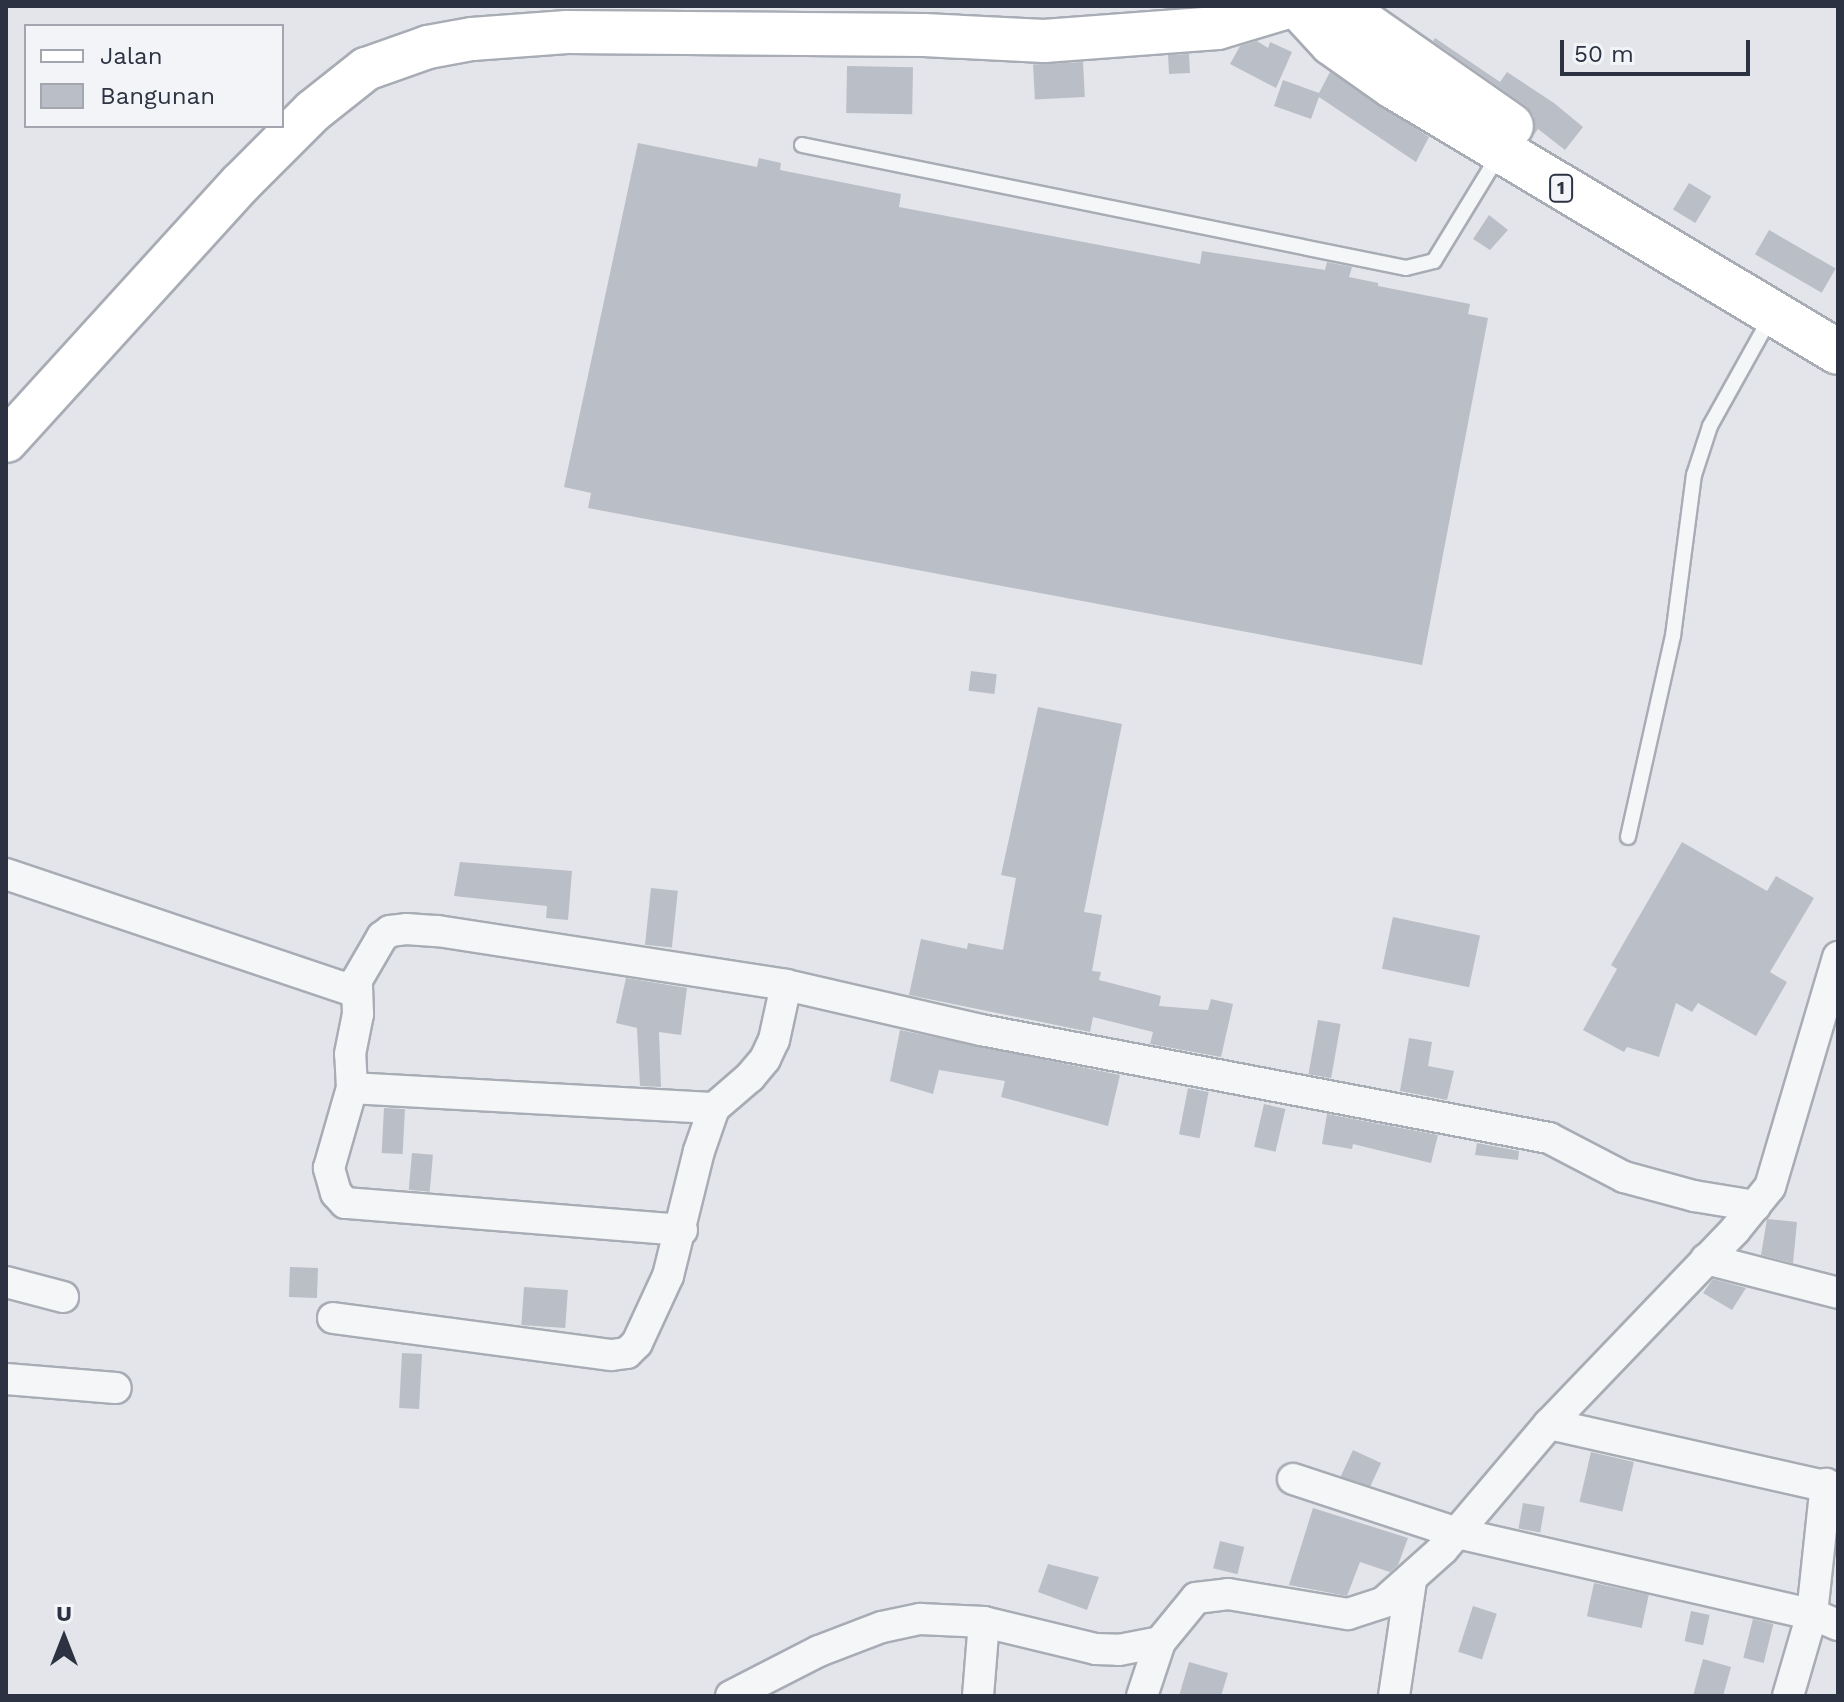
<!DOCTYPE html>
<html>
<head>
<meta charset="utf-8">
<style>
	body { margin:0 }
	#map { position:relative; width:1844px; height:1702px; overflow:hidden; background:#e3e5ea; font-family:"Work Sans",sans-serif }
	div>[style] { position:absolute }
	.building>* { inset:0; background:#babec6; transform-origin:0 0 }
	.roads { filter:drop-shadow(2px 0 #a8acb4) drop-shadow(-2px 0 #a8acb4) drop-shadow(0 2px #a8acb4) drop-shadow(0 -2px #a8acb4) }
	.service>* { height:14px; margin:-7px; padding:0 7px; transform-origin:7px; border-radius:7px; background:#f5f6f8 }
	.minor>* { height:30px; margin:-15px; padding:0 15px; transform-origin:15px; border-radius:15px; background:#f5f6f8 }
	.secondary>* { height:42px; margin:-21px; padding:0 21px; transform-origin:21px; border-radius:21px; background:#fff }
	.trunk>* { height:44px; margin:-22px; padding:0 22px; transform-origin:22px; border-radius:22px; background:#fff }
	span { translate:-50% -50%; white-space:nowrap; text-align:center; line-height:1.15; -webkit-text-stroke:6px #f2f4f7; paint-order:stroke }
	.shield-label span { padding:2px 6px; background:#f2f4f7; border:2px solid; border-radius:6px; -webkit-text-stroke-width:0 }
	.shield-label { font-size:18px; color:#2c3241; font-weight:700 }
	.frame { position:absolute; inset:0; border:8px solid #2c3241; pointer-events:none }
	.legend { position:absolute; left:24px; top:24px; width:260px; height:104px; box-sizing:border-box; background:#f2f4f7; border:2px solid #a3a6ae; margin:0; padding:10px 14px; list-style:none; font-size:24px; color:#2c3241 }
	.legend li { display:flex; align-items:center; gap:16px; height:40px }
	.legend b { width:40px; border:2px solid #a3a6ae }
	.north { position:absolute; left:24px; top:1598px; width:80px; height:80px; -webkit-text-stroke:6px #f2f4f7; paint-order:stroke; rotate:0deg; font-size:22px; font-weight:700; line-height:32px; text-align:center; color:#2c3241 }
	.north::after { content:''; display:block; margin:auto; width:28px; height:36px; background:#2c3241; clip-path:polygon(50% 0,100% 100%,50% 72%,0 100%) }
	.scale { position:absolute; left:1560px; top:40px; width:190px; height:36px; box-sizing:border-box; border:4px solid #2c3241; border-top:0; padding-left:10px; font-size:24px; line-height:28px; white-space:nowrap; color:#2c3241; -webkit-text-stroke:6px #f2f4f7; paint-order:stroke }
</style>
</head>
<body>
<div id="map">
	<div class="building">
		<i style="clip-path:polygon(1435px 38px,1500px 82px,1507px 72px,1554px 103px,1583px 127px,1565px 150px,1538px 129px,1533px 136px,1534px 116px,1526px 106px,1433px 41px)"></i>
		<i style="clip-path:polygon(1257px 41px,1268px 48px,1270px 42px,1292px 52px,1276px 88px,1230px 64px,1240px 46px)"></i>
		<i style="left:1189px;top:54px;width:19px;height:21px;rotate:87deg"></i>
		<i style="left:1083px;top:62px;width:35px;height:50px;rotate:87deg"></i>
		<i style="left:847px;top:66px;width:66px;height:47px;rotate:1deg"></i>
		<i style="clip-path:polygon(1330px 72px,1429px 137px,1416px 162px,1319px 97px,1311px 119px,1274px 106px,1283px 80px,1319px 93px)"></i>
		<i style="clip-path:polygon(638px 143px,757px 167px,759px 158px,781px 163px,780px 170px,901px 194px,899px 207px,1200px 264px,1202px 251px,1325px 270px,1327px 262px,1352px 267px,1349px 277px,1378px 283px,1378px 286px,1470px 304px,1468px 314px,1488px 318px,1422px 665px,588px 508px,591px 493px,564px 487px)"></i>
		<i style="left:1689px;top:183px;width:26px;height:31px;rotate:31deg"></i>
		<i style="clip-path:polygon(1489px 215px,1508px 230px,1490px 250px,1473px 239px)"></i>
		<i style="left:1769px;top:230px;width:77px;height:28px;rotate:30deg"></i>
		<i style="left:971px;top:671px;width:26px;height:20px;rotate:7deg"></i>
		<i style="clip-path:polygon(1038px 707px,1122px 724px,1084px 912px,1102px 915px,1092px 971px,1101px 972px,1099px 980px,1161px 996px,1159px 1006px,1208px 1010px,1211px 999px,1233px 1004px,1221px 1057px,1150px 1044px,1153px 1032px,1093px 1017px,1090px 1032px,909px 995px,921px 939px,967px 949px,968px 943px,1003px 950px,1016px 878px,1001px 875px)"></i>
		<i style="clip-path:polygon(1682px 842px,1767px 891px,1776px 876px,1814px 898px,1770px 972px,1787px 982px,1756px 1036px,1698px 1003px,1692px 1012px,1676px 1003px,1659px 1057px,1627px 1047px,1624px 1052px,1583px 1030px,1617px 969px,1611px 965px)"></i>
		<i style="clip-path:polygon(460px 862px,572px 871px,568px 920px,546px 918px,547px 906px,454px 896px)"></i>
		<i style="left:651px;top:888px;width:27px;height:57px;rotate:6deg"></i>
		<i style="left:1393px;top:917px;width:89px;height:53px;rotate:12deg"></i>
		<i style="clip-path:polygon(626px 978px,687px 988px,681px 1035px,659px 1032px,661px 1087px,640px 1086px,637px 1028px,616px 1023px)"></i>
		<i style="left:1318px;top:1020px;width:23px;height:55px;rotate:10deg"></i>
		<i style="clip-path:polygon(900px 1030px,1120px 1075px,1108px 1126px,1001px 1097px,1005px 1081px,939px 1070px,933px 1094px,890px 1081px)"></i>
		<i style="clip-path:polygon(1409px 1038px,1432px 1042px,1428px 1066px,1454px 1071px,1447px 1100px,1400px 1091px)"></i>
		<i style="left:1188px;top:1088px;width:21px;height:47px;rotate:11deg"></i>
		<i style="left:1264px;top:1104px;width:22px;height:44px;rotate:13deg"></i>
		<i style="left:384px;top:1108px;width:21px;height:45px;rotate:3deg"></i>
		<i style="clip-path:polygon(1327px 1114px,1438px 1135px,1431px 1163px,1353px 1144px,1352px 1149px,1322px 1144px)"></i>
		<i style="clip-path:polygon(1477px 1143px,1519px 1151px,1518px 1160px,1475px 1155px)"></i>
		<i style="left:412px;top:1153px;width:21px;height:37px;rotate:5deg"></i>
		<i style="clip-path:polygon(1767px 1219px,1797px 1222px,1793px 1263px,1761px 1255px)"></i>
		<i style="left:290px;top:1267px;width:28px;height:30px;rotate:2deg"></i>
		<i style="clip-path:polygon(1713px 1279px,1746px 1288px,1732px 1310px,1703px 1293px)"></i>
		<i style="left:524px;top:1287px;width:44px;height:38px;rotate:4deg"></i>
		<i style="left:402px;top:1353px;width:20px;height:55px;rotate:3deg"></i>
		<i style="left:1353px;top:1450px;width:31px;height:29px;rotate:25deg"></i>
		<i style="left:1591px;top:1452px;width:44px;height:51px;rotate:13deg"></i>
		<i style="left:1523px;top:1503px;width:22px;height:26px;rotate:10deg"></i>
		<i style="clip-path:polygon(1313px 1508px,1408px 1538px,1398px 1565px,1390px 1572px,1360px 1562px,1347px 1596px,1289px 1585px)"></i>
		<i style="left:1220px;top:1541px;width:25px;height:28px;rotate:14deg"></i>
		<i style="clip-path:polygon(1048px 1564px,1099px 1577px,1087px 1610px,1038px 1592px)"></i>
		<i style="left:1594px;top:1583px;width:56px;height:34px;rotate:12deg"></i>
		<i style="left:1473px;top:1606px;width:25px;height:48px;rotate:18deg"></i>
		<i style="left:1691px;top:1611px;width:19px;height:31px;rotate:12deg"></i>
		<i style="left:1753px;top:1619px;width:21px;height:40px;rotate:14deg"></i>
		<i style="clip-path:polygon(1703px 1659px,1731px 1667px,1723px 1696px,1693px 1696px)"></i>
		<i style="clip-path:polygon(1189px 1662px,1228px 1673px,1221px 1696px,1179px 1696px)"></i>
	</div>
	<div class="roads">
		<div class="service">
			<i style="left:802px;top:145px;width:616px;rotate:11.51deg"></i>
			<i style="left:1406px;top:268px;width:29px;rotate:-14deg"></i>
			<i style="left:1434px;top:261px;width:123px;rotate:-58.6deg"></i>
			<i style="left:1628px;top:837px;width:206px;rotate:-77.4deg"></i>
			<i style="left:1673px;top:636px;width:162px;rotate:-82.6deg"></i>
			<i style="left:1694px;top:475px;width:52px;rotate:-71.9deg"></i>
			<i style="left:1710px;top:426px;width:124px;rotate:-60.9deg"></i>
		</div>
		<div class="minor">
			<i style="left:6px;top:874px;width:369px;rotate:18.6deg"></i>
			<i style="left:352px;top:1088px;width:363px;rotate:3.2deg"></i>
			<i style="left:682px;top:1230px;width:338px;rotate:-175.4deg"></i>
			<i style="left:345px;top:1203px;width:13px;rotate:-132deg"></i>
			<i style="left:336px;top:1193px;width:26px;rotate:-106deg"></i>
			<i style="left:329px;top:1168px;width:83px;rotate:-74deg"></i>
			<i style="left:352px;top:1088px;width:34px;rotate:-93deg"></i>
			<i style="left:350px;top:1054px;width:41px;rotate:-78.7deg"></i>
			<i style="left:358px;top:1014px;width:34px;rotate:-92deg"></i>
			<i style="left:357px;top:980px;width:50px;rotate:-59.8deg"></i>
			<i style="left:382px;top:937px;width:10px;rotate:-37deg"></i>
			<i style="left:390px;top:931px;width:16px;rotate:-7deg"></i>
			<i style="left:406px;top:929px;width:32px;rotate:4deg"></i>
			<i style="left:438px;top:931px;width:352px;rotate:8.8deg"></i>
			<i style="left:786px;top:985px;width:200px;rotate:13deg"></i>
			<i style="left:981px;top:1030px;width:578px;rotate:10.77deg"></i>
			<i style="left:1549px;top:1138px;width:85px;rotate:27.5deg"></i>
			<i style="left:1624px;top:1177px;width:73px;rotate:15.2deg"></i>
			<i style="left:1694px;top:1196px;width:62px;rotate:9.3deg"></i>
			<i style="left:1706px;top:1259px;width:136px;rotate:14.4deg"></i>
			<i style="left:6px;top:1282px;width:59px;rotate:14.7deg"></i>
			<i style="left:333px;top:1318px;width:281px;rotate:7.6deg"></i>
			<i style="left:612px;top:1355px;width:15px;rotate:-8deg"></i>
			<i style="left:627px;top:1353px;width:14px;rotate:-45deg"></i>
			<i style="left:637px;top:1343px;width:74px;rotate:-65.2deg"></i>
			<i style="left:668px;top:1276px;width:129px;rotate:-76.1deg"></i>
			<i style="left:699px;top:1151px;width:46px;rotate:-70.8deg"></i>
			<i style="left:714px;top:1108px;width:48px;rotate:-40.7deg"></i>
			<i style="left:750px;top:1077px;width:23px;rotate:-50deg"></i>
			<i style="left:765px;top:1059px;width:21px;rotate:-65deg"></i>
			<i style="left:774px;top:1040px;width:56px;rotate:-77.7deg"></i>
			<i style="left:6px;top:1379px;width:110px;rotate:4.7deg"></i>
			<i style="left:1549px;top:1424px;width:296px;rotate:12.7deg"></i>
			<i style="left:1293px;top:1479px;width:173px;rotate:18.2deg"></i>
			<i style="left:1457px;top:1533px;width:364px;rotate:12.9deg"></i>
			<i style="left:1812px;top:1614px;width:28px;rotate:23deg"></i>
			<i style="left:731px;top:1696px;width:99px;rotate:-27.1deg"></i>
			<i style="left:819px;top:1651px;width:67px;rotate:-20.9deg"></i>
			<i style="left:882px;top:1627px;width:39px;rotate:-12deg"></i>
			<i style="left:920px;top:1619px;width:64px;rotate:2.7deg"></i>
			<i style="left:984px;top:1622px;width:115px;rotate:13.6deg"></i>
			<i style="left:1096px;top:1649px;width:23px;rotate:2deg"></i>
			<i style="left:1119px;top:1650px;width:42px;rotate:-11deg"></i>
			<i style="left:978px;top:1696px;width:74px;rotate:-85.4deg"></i>
			<i style="left:1142px;top:1696px;width:57px;rotate:-71.6deg"></i>
			<i style="left:1160px;top:1642px;width:57px;rotate:-50.7deg"></i>
			<i style="left:1196px;top:1598px;width:32px;rotate:-7deg"></i>
			<i style="left:1228px;top:1594px;width:122px;rotate:9.5deg"></i>
			<i style="left:1348px;top:1614px;width:38px;rotate:-18deg"></i>
			<i style="left:1384px;top:1602px;width:79px;rotate:-41.9deg"></i>
			<i style="left:1443px;top:1549px;width:164px;rotate:-49.7deg"></i>
			<i style="left:1549px;top:1424px;width:269px;rotate:-46.2deg"></i>
			<i style="left:1735px;top:1230px;width:55px;rotate:-50.9deg"></i>
			<i style="left:1770px;top:1187px;width:240px;rotate:-73.5deg"></i>
			<i style="left:1394px;top:1696px;width:116px;rotate:-81.6deg"></i>
			<i style="left:1788px;top:1696px;width:85px;rotate:-73.7deg"></i>
			<i style="left:1812px;top:1614px;width:131px;rotate:-83.9deg"></i>
		</div>
		<div class="secondary">
			<i style="left:6px;top:441px;width:348px;rotate:-47.7deg"></i>
			<i style="left:240px;top:184px;width:103px;rotate:-45deg"></i>
			<i style="left:313px;top:111px;width:68px;rotate:-38.4deg"></i>
			<i style="left:366px;top:69px;width:66px;rotate:-19.5deg"></i>
			<i style="left:428px;top:47px;width:45px;rotate:-10.3deg"></i>
			<i style="left:472px;top:39px;width:95px;rotate:-4.2deg"></i>
			<i style="left:567px;top:32px;width:357px;rotate:0.5deg"></i>
			<i style="left:924px;top:35px;width:120px;rotate:2.9deg"></i>
			<i style="left:1044px;top:41px;width:174px;rotate:-4.3deg"></i>
			<i style="left:1218px;top:28px;width:76px;rotate:-16.8deg"></i>
		</div>
		<div class="trunk">
			<i style="left:1298px;top:6px;width:50px;rotate:47.4deg"></i>
			<i style="left:1332px;top:43px;width:75px;rotate:35.2deg"></i>
			<i style="left:1393px;top:86px;width:518px;rotate:30.87deg"></i>
			<i style="left:1345px;top:6px;width:15px;rotate:48deg"></i>
			<i style="left:1355px;top:17px;width:190px;rotate:34.9deg"></i>
		</div>
	</div>
	<div class="shield-label">
		<span style="left:1561px;top:188px">1</span>
	</div>
	<div class="frame"></div>
	<ul class="legend">
	<li><b style="height:10px;background:#fff"></b>Jalan</li>
	<li><b style="height:22px;background:#babec6"></b>Bangunan</li>
	</ul>
	<div class="north">U</div>
	<div class="scale">50 m</div>
</div>
</body>
</html>
